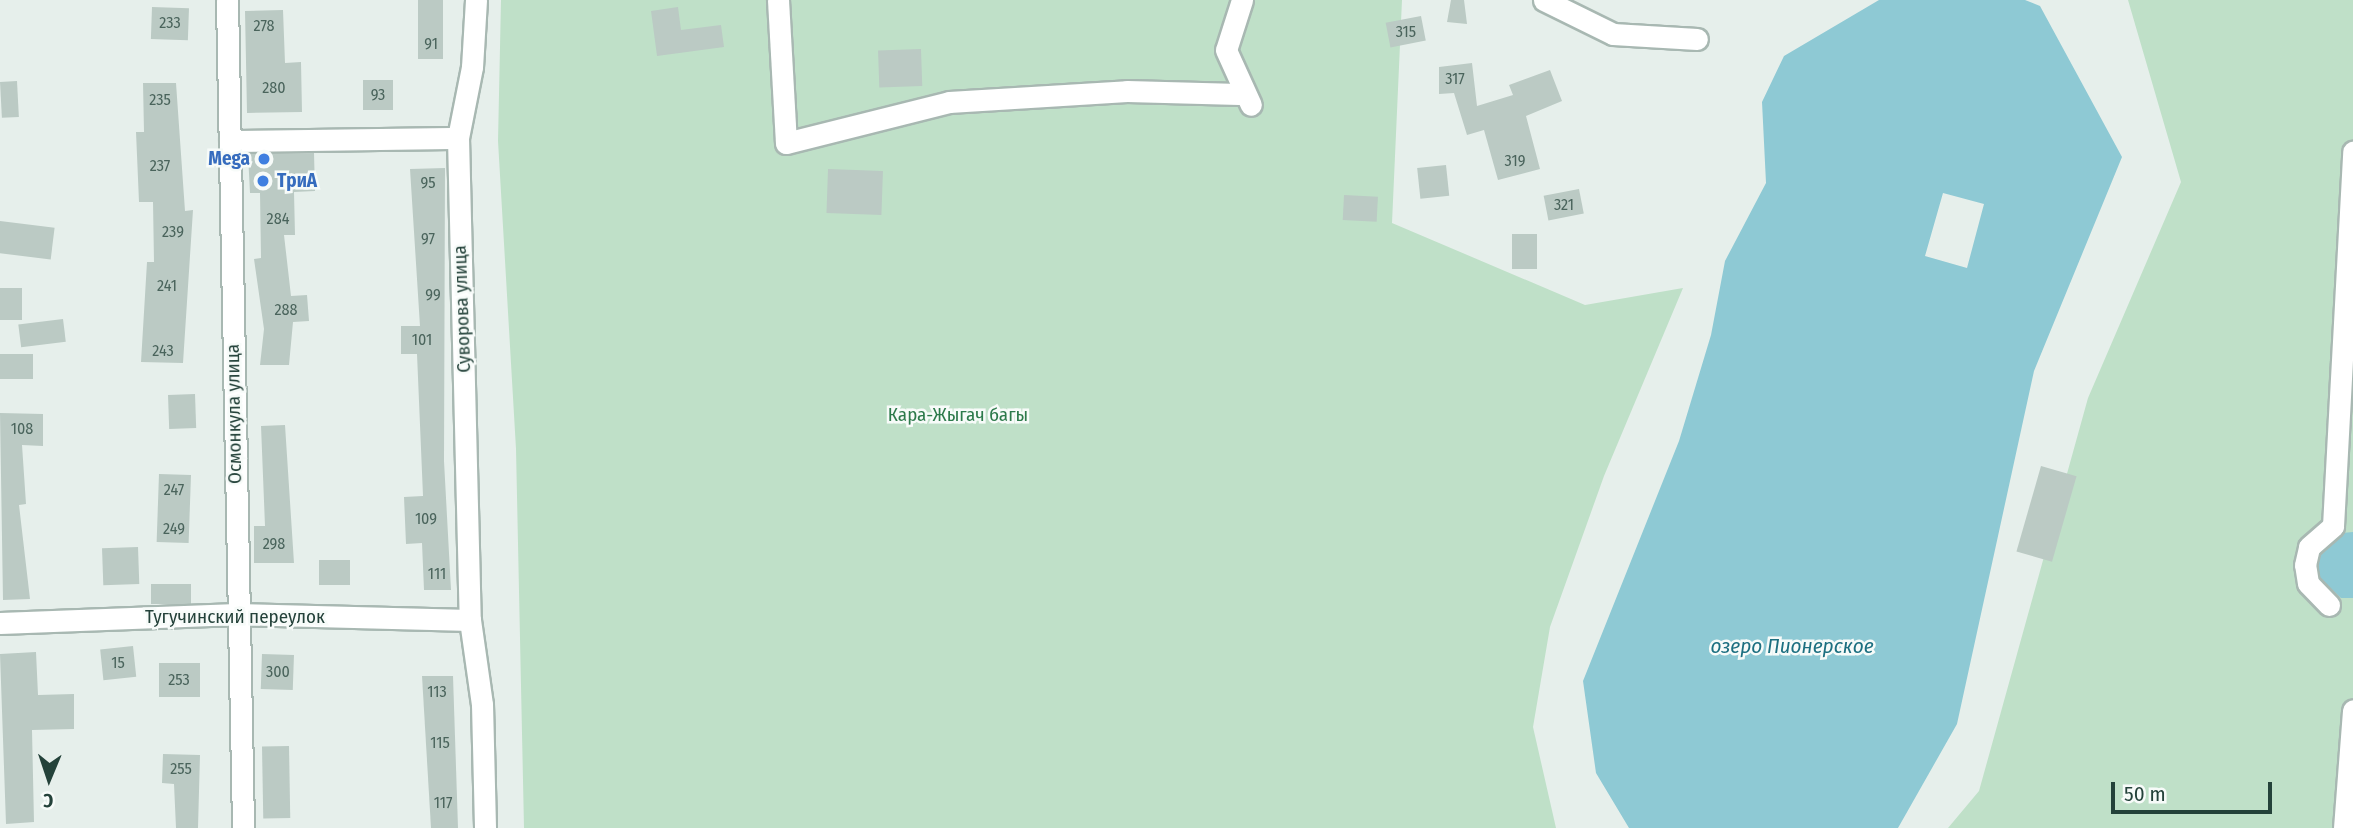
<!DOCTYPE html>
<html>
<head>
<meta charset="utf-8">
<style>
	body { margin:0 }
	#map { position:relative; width:2353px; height:828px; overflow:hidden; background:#e6efeb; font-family:"Fira Sans Condensed",sans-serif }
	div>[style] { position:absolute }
	.green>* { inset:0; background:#bfe0c8 }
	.water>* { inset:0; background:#8ec9d4 }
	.building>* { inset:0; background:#bbcac4; transform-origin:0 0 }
	.roads { filter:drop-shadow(2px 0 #a8b8b2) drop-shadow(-2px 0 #a8b8b2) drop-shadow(0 2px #a8b8b2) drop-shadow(0 -2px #a8b8b2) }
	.street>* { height:21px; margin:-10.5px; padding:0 10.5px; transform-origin:10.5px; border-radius:10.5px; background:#fff }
	.secondary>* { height:21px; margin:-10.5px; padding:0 10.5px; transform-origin:10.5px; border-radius:10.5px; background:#fff }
	.dots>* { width:19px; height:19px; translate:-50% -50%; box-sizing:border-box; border:4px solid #f7fbf9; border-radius:50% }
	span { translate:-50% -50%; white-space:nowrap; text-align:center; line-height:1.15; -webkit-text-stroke:5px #f7fbf9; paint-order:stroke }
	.number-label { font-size:16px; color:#4a645c }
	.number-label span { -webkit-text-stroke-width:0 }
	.shop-label { font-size:19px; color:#366cbe; font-weight:700 }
	.right { translate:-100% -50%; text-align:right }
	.left { translate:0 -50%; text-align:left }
	.street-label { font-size:19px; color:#24423a }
	.park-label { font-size:19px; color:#2d7a4b }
	.water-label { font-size:21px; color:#1c6f80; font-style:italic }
	.north { position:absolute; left:14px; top:744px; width:70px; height:70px; -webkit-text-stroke:5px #f7fbf9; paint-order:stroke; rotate:182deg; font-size:19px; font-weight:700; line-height:28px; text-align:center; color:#24423a }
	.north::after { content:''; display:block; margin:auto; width:24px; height:32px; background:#24423a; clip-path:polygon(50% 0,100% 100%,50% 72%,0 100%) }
	.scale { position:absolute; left:2111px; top:782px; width:161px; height:32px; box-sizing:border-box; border:4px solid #24423a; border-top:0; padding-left:9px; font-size:21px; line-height:24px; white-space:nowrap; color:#24423a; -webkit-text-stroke:5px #f7fbf9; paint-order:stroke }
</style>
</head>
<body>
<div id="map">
	<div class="green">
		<i style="clip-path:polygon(501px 0,1402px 0,1392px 223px,1585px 305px,1683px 288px,1604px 476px,1550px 627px,1533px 727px,1556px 828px,524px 828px,516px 449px,498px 141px)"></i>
		<i style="clip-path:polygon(2128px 0,2353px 0,2353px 828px,1948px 828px,1979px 791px,2088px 398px,2181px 182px)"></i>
	</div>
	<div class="water">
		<i style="clip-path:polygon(evenodd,1879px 0,2025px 0,2040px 6px,2122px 157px,2034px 371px,1957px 724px,1898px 828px,1629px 828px,1596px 773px,1583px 681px,1679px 441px,1711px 335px,1725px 261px,1766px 183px,1762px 102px,1784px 56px,1879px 0,1943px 193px,1984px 204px,1967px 268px,1925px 256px,1943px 193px)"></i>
		<i style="clip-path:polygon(2353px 532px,2353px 598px,2341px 598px,2314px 573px,2315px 552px,2332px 534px)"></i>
	</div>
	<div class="building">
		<i style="left:418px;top:0;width:25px;height:59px"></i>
		<i style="clip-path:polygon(1451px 0,1464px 0,1467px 24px,1447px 22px)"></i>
		<i style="left:152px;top:7px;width:37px;height:32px;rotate:2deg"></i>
		<i style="clip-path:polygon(678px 7px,681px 30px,721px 25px,724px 47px,657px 56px,651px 11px)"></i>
		<i style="clip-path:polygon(283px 10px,285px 63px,301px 62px,302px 112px,247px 113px,245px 11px)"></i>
		<i style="left:1421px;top:16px;width:25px;height:36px;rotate:79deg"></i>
		<i style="left:921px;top:49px;width:37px;height:43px;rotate:88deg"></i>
		<i style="clip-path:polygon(1472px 63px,1477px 106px,1513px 95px,1509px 85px,1550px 70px,1562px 101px,1526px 116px,1540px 169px,1498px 180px,1484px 130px,1467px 135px,1454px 93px,1439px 94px,1439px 67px)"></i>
		<i style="left:363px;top:80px;width:30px;height:30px"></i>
		<i style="left:17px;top:81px;width:36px;height:17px;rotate:87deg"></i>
		<i style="clip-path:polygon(143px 83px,176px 83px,185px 211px,193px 210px,183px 363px,141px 362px,147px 262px,154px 262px,153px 202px,139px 202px,136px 132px,144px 132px)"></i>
		<i style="clip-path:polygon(314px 153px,315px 191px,294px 192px,295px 235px,284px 235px,291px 296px,307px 295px,309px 321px,293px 322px,289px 365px,260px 365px,264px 329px,254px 259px,261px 258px,260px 193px,250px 193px,248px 154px)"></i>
		<i style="left:1446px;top:165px;width:31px;height:29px;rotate:84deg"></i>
		<i style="clip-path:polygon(445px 168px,444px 461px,451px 590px,424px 590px,422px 543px,406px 544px,404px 497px,423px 496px,417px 354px,401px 354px,401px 326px,420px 326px,410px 169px)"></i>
		<i style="left:828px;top:169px;width:55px;height:44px;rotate:2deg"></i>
		<i style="left:1579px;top:189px;width:25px;height:36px;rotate:79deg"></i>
		<i style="left:1344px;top:195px;width:34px;height:25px;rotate:3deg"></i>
		<i style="left:0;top:221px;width:55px;height:32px;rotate:7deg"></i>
		<i style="left:1512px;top:234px;width:25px;height:35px"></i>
		<i style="left:0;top:288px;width:22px;height:32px"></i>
		<i style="left:63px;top:319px;width:23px;height:45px;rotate:83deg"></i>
		<i style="left:0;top:354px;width:33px;height:25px"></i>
		<i style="left:195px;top:394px;width:34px;height:27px;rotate:88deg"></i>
		<i style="clip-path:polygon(0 413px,43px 414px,43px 446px,22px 445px,26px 504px,19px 505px,30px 599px,3px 600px)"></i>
		<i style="clip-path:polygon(285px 425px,294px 563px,254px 563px,254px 526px,265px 526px,261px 426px)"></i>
		<i style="left:2041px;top:466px;width:37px;height:89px;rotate:16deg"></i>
		<i style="left:159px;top:474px;width:32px;height:68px;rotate:2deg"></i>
		<i style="left:138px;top:547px;width:37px;height:36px;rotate:88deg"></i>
		<i style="left:350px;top:560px;width:25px;height:31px;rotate:90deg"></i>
		<i style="left:151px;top:584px;width:40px;height:20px"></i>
		<i style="left:133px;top:646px;width:31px;height:33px;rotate:84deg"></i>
		<i style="clip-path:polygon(36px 652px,38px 695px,74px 694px,74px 729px,32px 730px,34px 822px,6px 824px,0 654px)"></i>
		<i style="left:262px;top:654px;width:32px;height:35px;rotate:2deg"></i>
		<i style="left:200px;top:663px;width:34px;height:41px;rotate:90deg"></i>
		<i style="clip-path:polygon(422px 676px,453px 676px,458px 828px,431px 828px)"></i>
		<i style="left:289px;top:746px;width:72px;height:27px;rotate:89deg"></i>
		<i style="clip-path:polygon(163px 754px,200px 755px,198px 828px,176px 828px,174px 784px,162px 783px)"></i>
	</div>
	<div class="roads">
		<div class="street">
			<i style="left:476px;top:0;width:67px;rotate:93.4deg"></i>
			<i style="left:472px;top:67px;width:72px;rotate:101.2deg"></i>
			<i style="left:458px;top:138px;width:482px;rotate:88.6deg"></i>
			<i style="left:470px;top:620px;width:85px;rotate:81.9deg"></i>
			<i style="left:482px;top:704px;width:124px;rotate:88.6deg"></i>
			<i style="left:778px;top:0;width:143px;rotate:86.8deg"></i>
			<i style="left:786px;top:143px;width:168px;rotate:-14.1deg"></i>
			<i style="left:949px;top:102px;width:178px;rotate:-3.5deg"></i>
			<i style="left:1127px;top:91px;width:112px;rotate:1.5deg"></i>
			<i style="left:1242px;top:0;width:52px;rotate:107.7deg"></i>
			<i style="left:1226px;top:50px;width:60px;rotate:65.6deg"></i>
			<i style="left:1544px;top:0;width:77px;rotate:26.2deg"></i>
			<i style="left:1613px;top:34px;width:84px;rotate:3.4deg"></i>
			<i style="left:230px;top:141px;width:228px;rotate:-0.8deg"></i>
			<i style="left:2329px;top:605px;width:30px;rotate:-134deg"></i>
			<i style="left:2308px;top:583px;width:18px;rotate:-99deg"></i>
			<i style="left:2305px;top:565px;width:18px;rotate:-77deg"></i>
			<i style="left:2309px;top:547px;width:32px;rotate:-41deg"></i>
			<i style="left:2333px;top:526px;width:375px;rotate:-86.9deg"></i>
			<i style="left:0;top:623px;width:237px;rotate:-2.2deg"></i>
			<i style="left:237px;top:614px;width:233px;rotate:1.5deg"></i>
			<i style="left:2344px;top:828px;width:118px;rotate:-85.6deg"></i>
		</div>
		<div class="secondary">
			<i style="left:227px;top:0;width:828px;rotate:88.89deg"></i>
		</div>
	</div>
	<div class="dots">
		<i style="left:264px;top:159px;background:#3f7fe0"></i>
		<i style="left:263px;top:181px;background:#3f7fe0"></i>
	</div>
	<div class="number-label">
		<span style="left:170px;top:23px">233</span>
		<span style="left:264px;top:26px">278</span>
		<span style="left:1406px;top:32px">315</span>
		<span style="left:431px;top:44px">91</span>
		<span style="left:1455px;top:79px">317</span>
		<span style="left:274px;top:88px">280</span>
		<span style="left:378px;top:95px">93</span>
		<span style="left:160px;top:100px">235</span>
		<span style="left:1515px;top:161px">319</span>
		<span style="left:160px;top:166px">237</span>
		<span style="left:428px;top:183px">95</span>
		<span style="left:1564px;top:205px">321</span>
		<span style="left:278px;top:219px">284</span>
		<span style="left:173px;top:232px">239</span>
		<span style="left:428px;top:239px">97</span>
		<span style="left:167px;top:286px">241</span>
		<span style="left:433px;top:295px">99</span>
		<span style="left:286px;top:310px">288</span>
		<span style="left:422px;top:340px">101</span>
		<span style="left:163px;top:351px">243</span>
		<span style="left:22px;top:429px">108</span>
		<span style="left:174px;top:490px">247</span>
		<span style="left:426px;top:519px">109</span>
		<span style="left:174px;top:529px">249</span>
		<span style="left:274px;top:544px">298</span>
		<span style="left:437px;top:574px">111</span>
		<span style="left:118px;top:663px">15</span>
		<span style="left:278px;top:672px">300</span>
		<span style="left:179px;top:680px">253</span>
		<span style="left:437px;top:692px">113</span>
		<span style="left:440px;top:743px">115</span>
		<span style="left:181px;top:769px">255</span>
		<span style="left:443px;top:803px">117</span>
	</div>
	<div class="shop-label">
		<span class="right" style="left:250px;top:159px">Mega</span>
		<span class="left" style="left:277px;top:181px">ТриА</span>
	</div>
	<div class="street-label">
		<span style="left:462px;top:309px;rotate:-92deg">Суворова улица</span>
		<span style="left:234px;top:414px;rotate:-91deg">Осмонкула улица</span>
		<span style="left:235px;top:617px">Тугучинский переулок</span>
	</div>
	<div class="park-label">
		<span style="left:958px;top:415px">Кара-Жыгач багы</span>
	</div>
	<div class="water-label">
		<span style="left:1792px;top:646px">озеро Пионерское</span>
	</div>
	<div class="north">С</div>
	<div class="scale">50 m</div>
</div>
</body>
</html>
